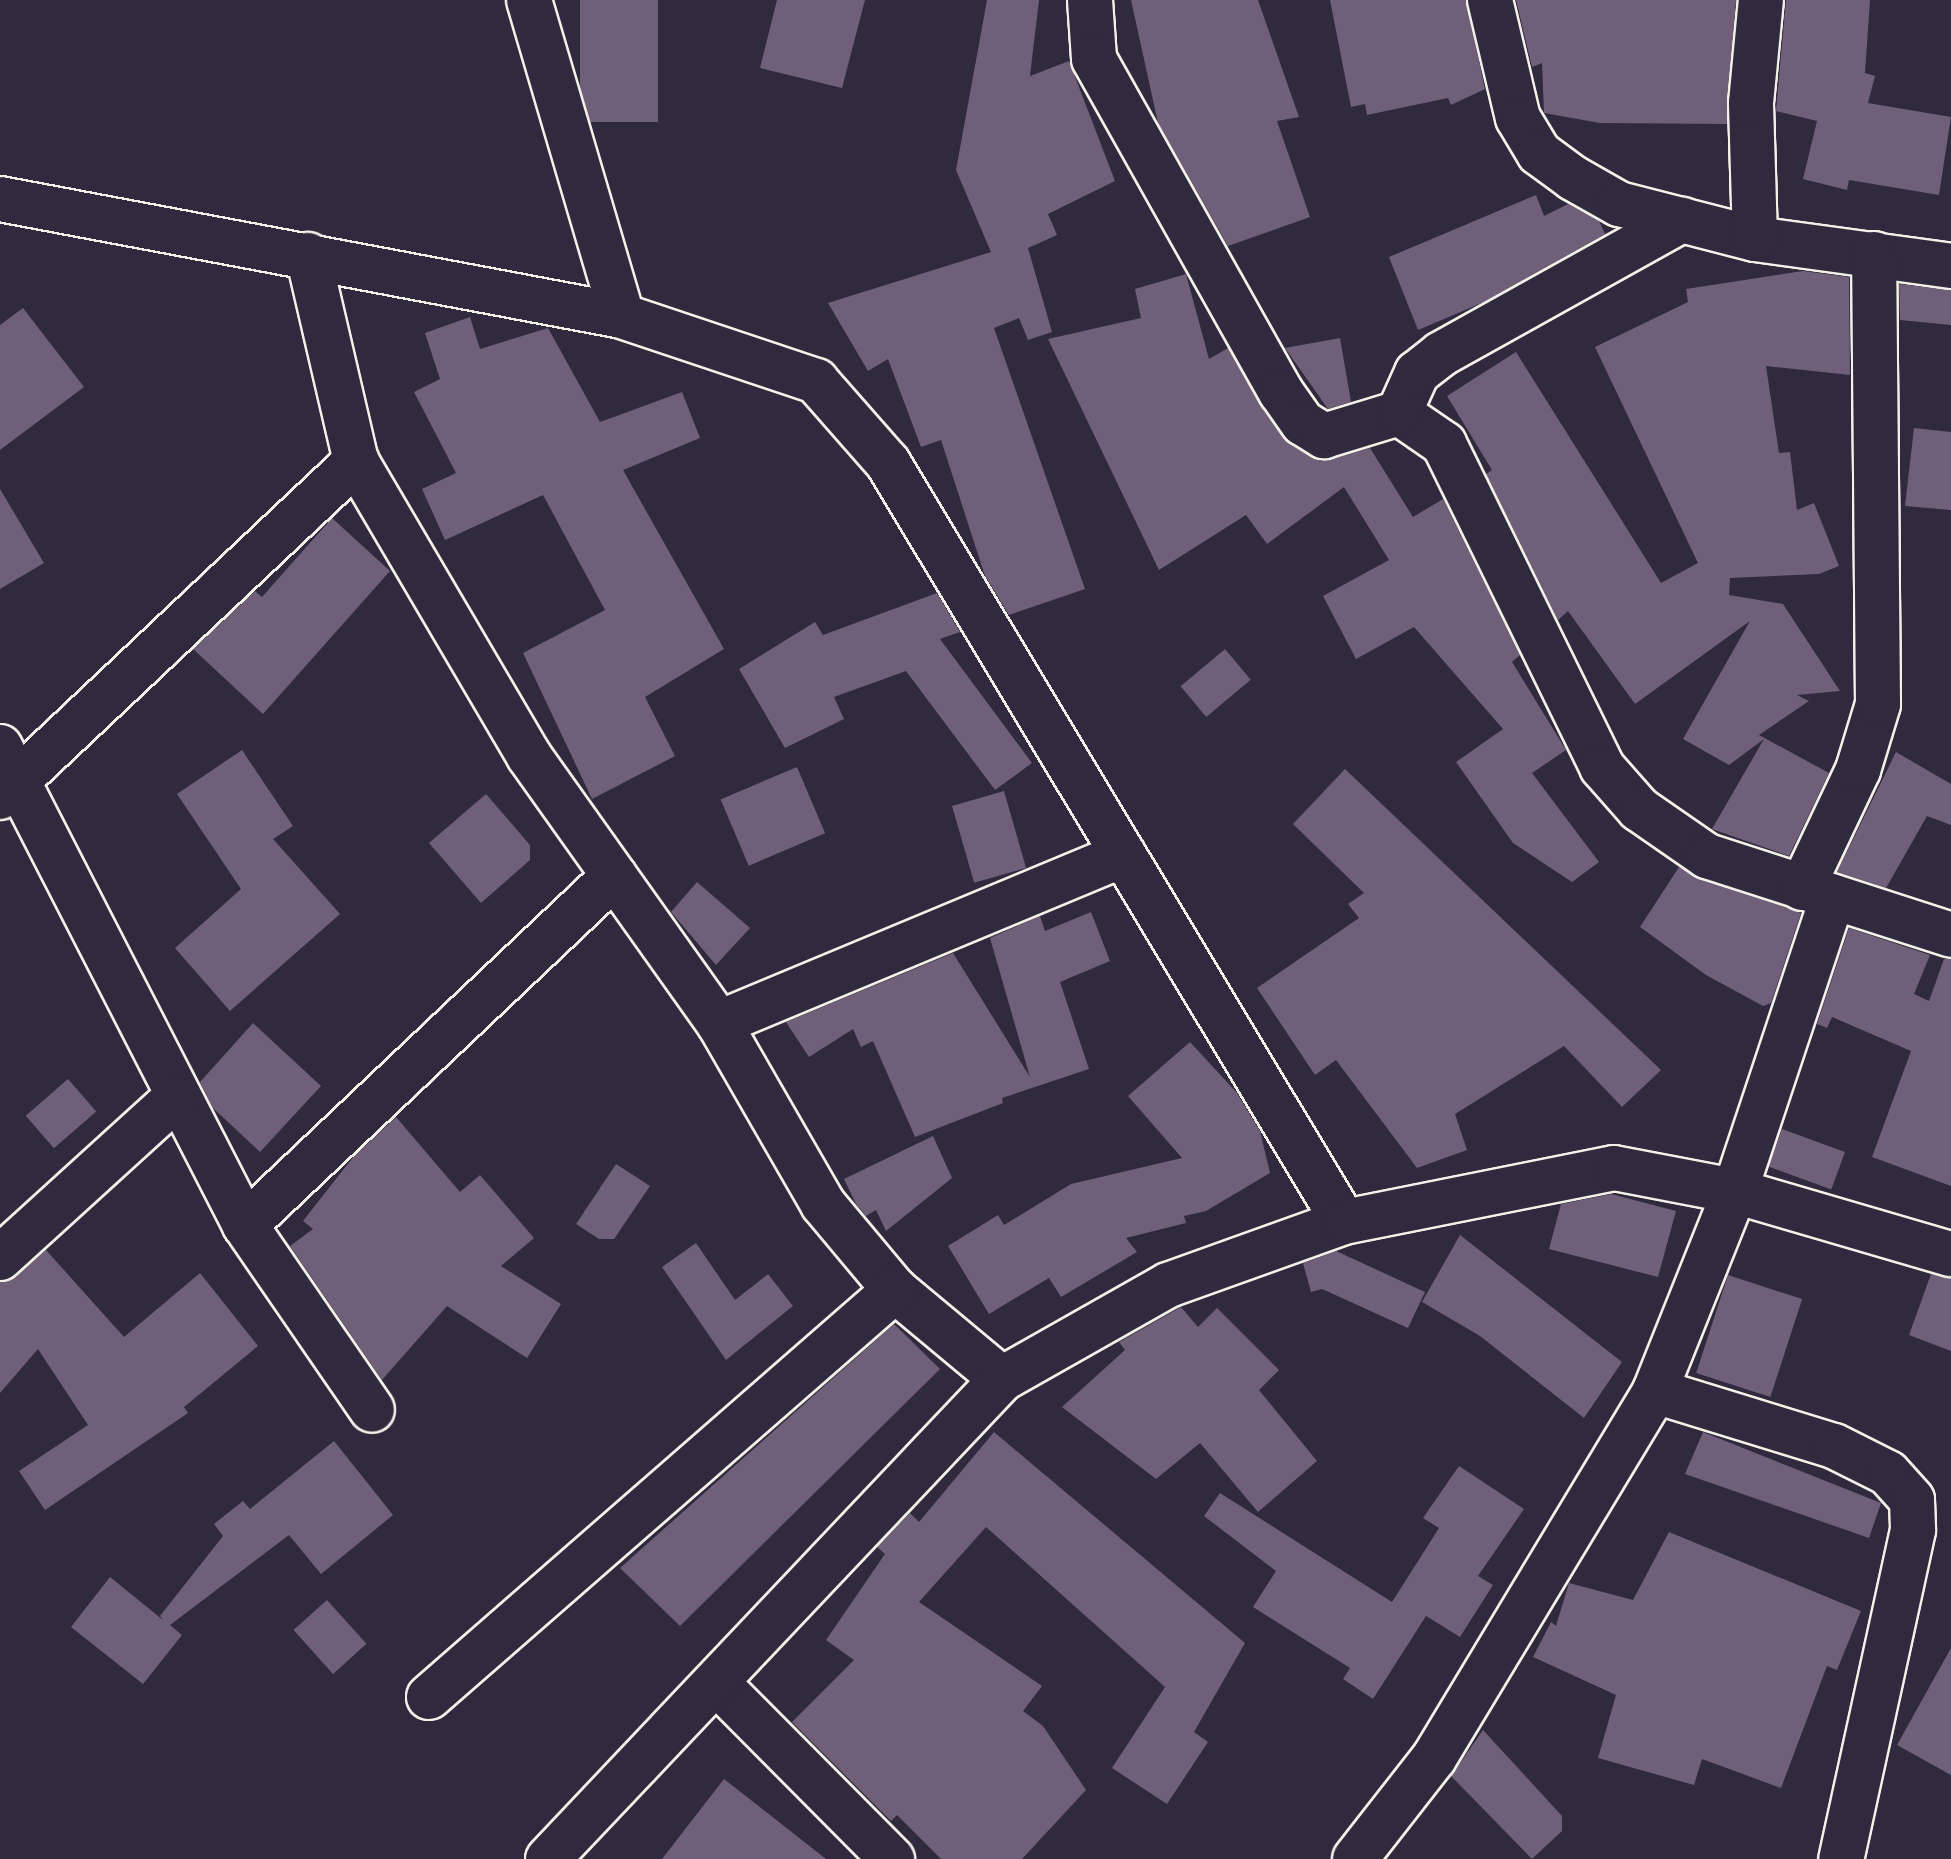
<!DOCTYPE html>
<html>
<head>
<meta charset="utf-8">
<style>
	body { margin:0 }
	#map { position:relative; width:1951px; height:1859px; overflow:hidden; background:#2f2a3d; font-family:Mynerve,sans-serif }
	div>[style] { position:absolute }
	.building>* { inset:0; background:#705f79; transform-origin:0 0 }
	.roads { filter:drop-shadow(2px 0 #f4f1e8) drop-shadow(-2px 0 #f4f1e8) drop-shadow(0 2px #f4f1e8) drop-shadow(0 -2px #f4f1e8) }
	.minor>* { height:44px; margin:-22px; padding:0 22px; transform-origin:22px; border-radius:22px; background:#2f2a3d }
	span { translate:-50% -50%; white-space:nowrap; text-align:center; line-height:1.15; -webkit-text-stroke:6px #2f2a3d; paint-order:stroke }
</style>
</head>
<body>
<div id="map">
	<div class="building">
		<i style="left:580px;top:0;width:78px;height:122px"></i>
		<i style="clip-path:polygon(777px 0,865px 0,842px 88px,760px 68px)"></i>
		<i style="clip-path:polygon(987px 0,1039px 0,1030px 76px,1069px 61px,1115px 181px,1048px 214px,1057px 235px,1028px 248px,1052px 332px,1028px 340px,1019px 318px,994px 328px,1085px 589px,1009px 615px,985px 576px,941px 440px,921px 447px,888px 359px,868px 371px,828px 303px,991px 252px,956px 170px)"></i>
		<i style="clip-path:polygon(1131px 0,1258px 0,1299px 117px,1277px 121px,1310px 217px,1228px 246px,1158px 123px)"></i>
		<i style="clip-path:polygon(1330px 0,1466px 0,1485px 89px,1451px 105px,1448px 98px,1367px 115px,1365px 104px,1351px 107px)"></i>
		<i style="clip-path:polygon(1516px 0,1736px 0,1727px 124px,1600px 123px,1544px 113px,1542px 63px,1532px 67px)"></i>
		<i style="clip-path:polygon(1786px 0,1870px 0,1865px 73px,1875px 76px,1868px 103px,1951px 117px,1939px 195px,1849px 180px,1847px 190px,1803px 179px,1817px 121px,1776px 111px)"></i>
		<i style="clip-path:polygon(1536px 195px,1544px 216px,1568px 204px,1599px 221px,1605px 234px,1484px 302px,1418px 330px,1389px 257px)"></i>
		<i style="clip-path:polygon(1803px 271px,1849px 277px,1850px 375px,1766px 366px,1779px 453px,1790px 452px,1797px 510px,1814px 503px,1839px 566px,1819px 574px,1730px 578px,1729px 595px,1783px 604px,1840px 691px,1797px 695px,1809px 701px,1759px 735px,1829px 773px,1789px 856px,1712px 829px,1764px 739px,1729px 765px,1683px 739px,1750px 621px,1635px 704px,1568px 611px,1558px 620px,1486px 474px,1492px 470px,1447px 396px,1516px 352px,1661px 583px,1698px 563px,1595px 347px,1688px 302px,1686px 289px)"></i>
		<i style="clip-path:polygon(1186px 274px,1209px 359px,1228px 348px,1289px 444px,1321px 461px,1370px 448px,1413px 517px,1443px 499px,1520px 655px,1512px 662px,1566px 750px,1532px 773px,1599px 862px,1572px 882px,1513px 843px,1456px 762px,1503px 729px,1414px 627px,1356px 659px,1323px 596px,1389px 560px,1344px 487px,1267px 544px,1246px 515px,1159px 570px,1048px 339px,1141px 318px,1135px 289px)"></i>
		<i style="clip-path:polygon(1899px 284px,1951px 290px,1951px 325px,1900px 320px)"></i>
		<i style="clip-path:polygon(23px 308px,84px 387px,0 450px,0 325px)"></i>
		<i style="clip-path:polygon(470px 317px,480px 349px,548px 328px,600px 422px,682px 392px,700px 438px,623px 470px,724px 649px,645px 697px,675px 756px,592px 799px,523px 653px,605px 610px,543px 495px,445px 540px,422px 489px,456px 473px,414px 392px,440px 379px,425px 333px)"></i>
		<i style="clip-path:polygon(1340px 338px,1351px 402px,1328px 409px,1285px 348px)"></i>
		<i style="clip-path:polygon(1914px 428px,1951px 432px,1951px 510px,1905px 506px)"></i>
		<i style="clip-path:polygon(0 489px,44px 563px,0 589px)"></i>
		<i style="clip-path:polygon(332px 518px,390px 571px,263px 714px,193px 649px,255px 591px,262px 597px)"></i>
		<i style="clip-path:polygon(937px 593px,960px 632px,940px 639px,1032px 763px,995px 790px,906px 671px,834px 697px,844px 719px,785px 748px,739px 669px,815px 622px,823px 635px)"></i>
		<i style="left:1225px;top:649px;width:40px;height:58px;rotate:50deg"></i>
		<i style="clip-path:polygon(242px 750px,293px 826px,273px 839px,340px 914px,230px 1011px,175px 948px,241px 889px,177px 794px)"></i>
		<i style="clip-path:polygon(1896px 752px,1951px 784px,1951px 825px,1927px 816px,1886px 888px,1837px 872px)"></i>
		<i style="left:797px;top:767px;width:72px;height:83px;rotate:67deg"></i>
		<i style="clip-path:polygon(1345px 769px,1661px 1070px,1622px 1107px,1564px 1046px,1455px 1114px,1467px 1150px,1417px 1168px,1336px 1060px,1315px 1075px,1257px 988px,1359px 918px,1348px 904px,1364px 893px,1293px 824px)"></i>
		<i style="left:1004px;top:791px;width:80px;height:54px;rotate:74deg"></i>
		<i style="clip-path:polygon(486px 794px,530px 845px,530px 860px,481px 903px,429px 843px)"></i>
		<i style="clip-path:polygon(1679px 867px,1801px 913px,1771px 1003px,1763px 1006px,1706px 975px,1640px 927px)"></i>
		<i style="clip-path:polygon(697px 882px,750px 928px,716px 965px,671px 912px)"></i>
		<i style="clip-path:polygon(1091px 912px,1110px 961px,1060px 982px,1089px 1069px,1002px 1098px,1003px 1103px,915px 1137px,873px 1041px,861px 1047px,853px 1029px,809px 1057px,786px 1022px,953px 953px,1030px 1077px,990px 938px,1040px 916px,1045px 931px)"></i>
		<i style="clip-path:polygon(1849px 928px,1930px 955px,1914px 994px,1929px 1001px,1944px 959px,1951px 959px,1951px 1186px,1872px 1157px,1911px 1051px,1832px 1017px,1827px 1028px,1817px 1024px)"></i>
		<i style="clip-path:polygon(253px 1023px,321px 1086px,260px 1152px,213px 1108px,200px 1082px)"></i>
		<i style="clip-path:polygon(1190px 1042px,1237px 1093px,1260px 1131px,1270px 1173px,1206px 1211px,1184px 1216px,1186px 1223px,1126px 1238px,1137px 1252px,1061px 1297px,1049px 1278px,989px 1314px,948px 1246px,998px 1215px,1004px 1225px,1071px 1184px,1182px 1158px,1128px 1096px)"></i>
		<i style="left:68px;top:1079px;width:43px;height:56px;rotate:49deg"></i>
		<i style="clip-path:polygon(396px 1117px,460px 1192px,480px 1175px,534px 1238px,501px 1266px,561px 1304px,527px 1358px,447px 1306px,382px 1380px,290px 1246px,313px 1229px,303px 1221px,354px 1156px)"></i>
		<i style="left:1782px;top:1129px;width:67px;height:40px;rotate:20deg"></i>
		<i style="clip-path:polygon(933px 1136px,952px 1178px,886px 1231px,876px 1210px,866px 1216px,856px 1204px,844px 1179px)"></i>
		<i style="clip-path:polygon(616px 1164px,650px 1186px,614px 1239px,599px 1239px,576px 1224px)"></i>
		<i style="clip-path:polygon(1611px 1194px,1676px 1211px,1658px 1277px,1549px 1249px,1561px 1204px)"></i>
		<i style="clip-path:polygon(1460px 1235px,1622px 1362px,1584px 1418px,1480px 1336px,1422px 1302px)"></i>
		<i style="clip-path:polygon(696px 1243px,735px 1300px,768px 1274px,793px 1306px,726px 1360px,662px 1267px)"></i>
		<i style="clip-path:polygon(46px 1250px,124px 1337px,200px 1273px,258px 1346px,184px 1407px,188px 1413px,45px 1510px,19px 1471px,88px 1425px,38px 1349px,0 1393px,0 1282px,16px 1277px)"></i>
		<i style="clip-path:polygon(1336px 1251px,1425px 1292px,1408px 1328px,1322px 1289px,1311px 1292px,1303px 1263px)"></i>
		<i style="clip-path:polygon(1931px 1274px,1951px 1278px,1951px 1351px,1909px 1335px)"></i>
		<i style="left:1728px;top:1275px;width:78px;height:103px;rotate:18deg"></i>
		<i style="clip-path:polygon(1181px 1307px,1198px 1327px,1217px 1308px,1279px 1370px,1259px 1390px,1317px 1461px,1258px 1512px,1200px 1443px,1156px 1479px,1062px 1407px,1125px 1350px,1119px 1342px)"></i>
		<i style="clip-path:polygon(894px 1324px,940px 1369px,680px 1626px,620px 1568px)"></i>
		<i style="clip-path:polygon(994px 1432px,1245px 1643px,1194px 1732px,1208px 1742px,1167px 1804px,1112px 1768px,1165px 1687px,986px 1527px,919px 1602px,1042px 1686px,1023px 1711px,1043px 1726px,1086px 1790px,1022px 1859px,941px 1859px,897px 1815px,891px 1821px,792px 1722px,854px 1660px,826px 1640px,885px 1554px,877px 1547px,910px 1513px,919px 1522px)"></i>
		<i style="clip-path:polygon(1703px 1432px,1881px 1503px,1869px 1538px,1685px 1474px)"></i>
		<i style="clip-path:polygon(334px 1441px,393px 1515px,321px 1574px,289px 1535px,170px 1625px,182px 1635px,143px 1684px,71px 1627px,110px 1577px,163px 1620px,160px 1616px,223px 1536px,214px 1524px,243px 1501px,250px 1509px)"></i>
		<i style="clip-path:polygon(1459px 1466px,1524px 1509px,1478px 1576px,1493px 1585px,1460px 1637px,1426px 1616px,1373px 1699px,1343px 1679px,1350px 1668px,1253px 1607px,1276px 1571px,1204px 1516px,1220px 1493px,1392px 1602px,1439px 1528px,1423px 1518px)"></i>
		<i style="clip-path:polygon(1669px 1532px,1861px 1611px,1837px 1670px,1827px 1666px,1781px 1788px,1702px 1759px,1694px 1785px,1598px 1758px,1616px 1695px,1533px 1657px,1551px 1622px,1556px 1626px,1569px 1583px,1633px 1600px)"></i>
		<i style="left:327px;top:1600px;width:59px;height:45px;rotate:48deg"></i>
		<i style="clip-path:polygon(1951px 1648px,1951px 1775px,1897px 1745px)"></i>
		<i style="clip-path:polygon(1483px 1730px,1562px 1816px,1562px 1831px,1532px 1859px,1451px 1776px)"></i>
		<i style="clip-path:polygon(724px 1779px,826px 1859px,662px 1859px)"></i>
	</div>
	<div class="roads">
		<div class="minor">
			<i style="left:529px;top:0;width:329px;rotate:73.6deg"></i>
			<i style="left:1090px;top:0;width:59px;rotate:86.1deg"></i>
			<i style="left:1094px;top:59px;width:382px;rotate:60.7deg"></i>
			<i style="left:1281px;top:392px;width:38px;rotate:55deg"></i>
			<i style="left:1303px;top:423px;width:25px;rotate:32deg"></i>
			<i style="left:1324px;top:436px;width:78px;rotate:-17deg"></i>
			<i style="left:1399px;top:413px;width:55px;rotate:34.6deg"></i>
			<i style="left:1444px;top:444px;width:360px;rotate:63.9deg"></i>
			<i style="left:1602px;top:767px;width:56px;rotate:48.6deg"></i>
			<i style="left:1639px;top:809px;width:83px;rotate:34.7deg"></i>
			<i style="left:1707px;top:856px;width:256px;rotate:17.9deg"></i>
			<i style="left:1490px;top:0;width:121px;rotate:76.7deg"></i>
			<i style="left:1518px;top:118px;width:41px;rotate:59deg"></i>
			<i style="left:1539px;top:153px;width:42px;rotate:36.3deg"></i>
			<i style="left:1573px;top:178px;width:53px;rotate:29.5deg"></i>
			<i style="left:1619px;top:204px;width:140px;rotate:14.4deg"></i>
			<i style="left:1755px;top:239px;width:198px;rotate:7.8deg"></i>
			<i style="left:0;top:199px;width:633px;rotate:10.65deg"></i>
			<i style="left:622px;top:316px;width:205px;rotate:18.5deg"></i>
			<i style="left:816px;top:381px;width:109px;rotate:48.7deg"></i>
			<i style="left:888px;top:463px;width:885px;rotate:59deg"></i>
			<i style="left:1755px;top:239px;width:136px;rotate:-91.7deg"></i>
			<i style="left:1751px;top:103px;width:103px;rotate:-84.5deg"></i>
			<i style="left:308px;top:255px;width:212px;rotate:76.9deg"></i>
			<i style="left:356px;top:461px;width:342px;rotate:59.6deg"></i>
			<i style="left:529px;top:756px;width:328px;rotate:54.6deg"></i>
			<i style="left:719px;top:1023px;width:209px;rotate:60.1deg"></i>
			<i style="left:823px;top:1204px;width:112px;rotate:50.1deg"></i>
			<i style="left:895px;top:1290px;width:139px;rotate:39.8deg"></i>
			<i style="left:1399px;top:413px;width:44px;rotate:-65.8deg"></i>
			<i style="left:1417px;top:373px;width:31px;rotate:-38deg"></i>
			<i style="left:1441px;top:354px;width:276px;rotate:-29.1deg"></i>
			<i style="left:0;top:747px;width:537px;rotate:62.86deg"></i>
			<i style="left:245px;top:1225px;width:224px;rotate:55.5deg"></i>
			<i style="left:0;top:797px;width:490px;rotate:-43.3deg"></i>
			<i style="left:1802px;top:888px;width:131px;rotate:-64.6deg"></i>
			<i style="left:1858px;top:770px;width:69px;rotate:-73.1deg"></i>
			<i style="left:1878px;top:704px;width:450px;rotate:-90.5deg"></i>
			<i style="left:719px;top:1023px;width:438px;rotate:-22.6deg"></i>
			<i style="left:245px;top:1225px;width:508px;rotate:-43.4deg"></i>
			<i style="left:0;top:1258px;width:241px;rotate:-42.3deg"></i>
			<i style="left:1655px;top:1391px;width:187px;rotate:17.1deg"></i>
			<i style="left:1834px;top:1446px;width:60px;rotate:26.6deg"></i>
			<i style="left:1888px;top:1473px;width:36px;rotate:48deg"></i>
			<i style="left:1912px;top:1500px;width:30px;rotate:88deg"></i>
			<i style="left:1913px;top:1530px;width:337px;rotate:102.3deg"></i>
			<i style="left:716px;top:1682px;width:250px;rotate:45.2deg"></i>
			<i style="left:429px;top:1697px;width:619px;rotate:-41.13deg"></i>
			<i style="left:548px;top:1859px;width:661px;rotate:-46.59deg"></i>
			<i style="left:1002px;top:1379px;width:191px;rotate:-29.5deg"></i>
			<i style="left:1168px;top:1285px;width:187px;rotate:-19.7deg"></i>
			<i style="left:1344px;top:1222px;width:275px;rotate:-11.3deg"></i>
			<i style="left:1614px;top:1168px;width:123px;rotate:10.8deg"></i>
			<i style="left:1735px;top:1191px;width:225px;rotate:16.3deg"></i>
			<i style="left:1355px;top:1859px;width:128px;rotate:-52deg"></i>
			<i style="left:1434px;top:1758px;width:428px;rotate:-58.9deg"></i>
			<i style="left:1655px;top:1391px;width:215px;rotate:-68.2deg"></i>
			<i style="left:1735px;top:1191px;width:310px;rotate:-71.6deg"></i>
		</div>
	</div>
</div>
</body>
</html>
